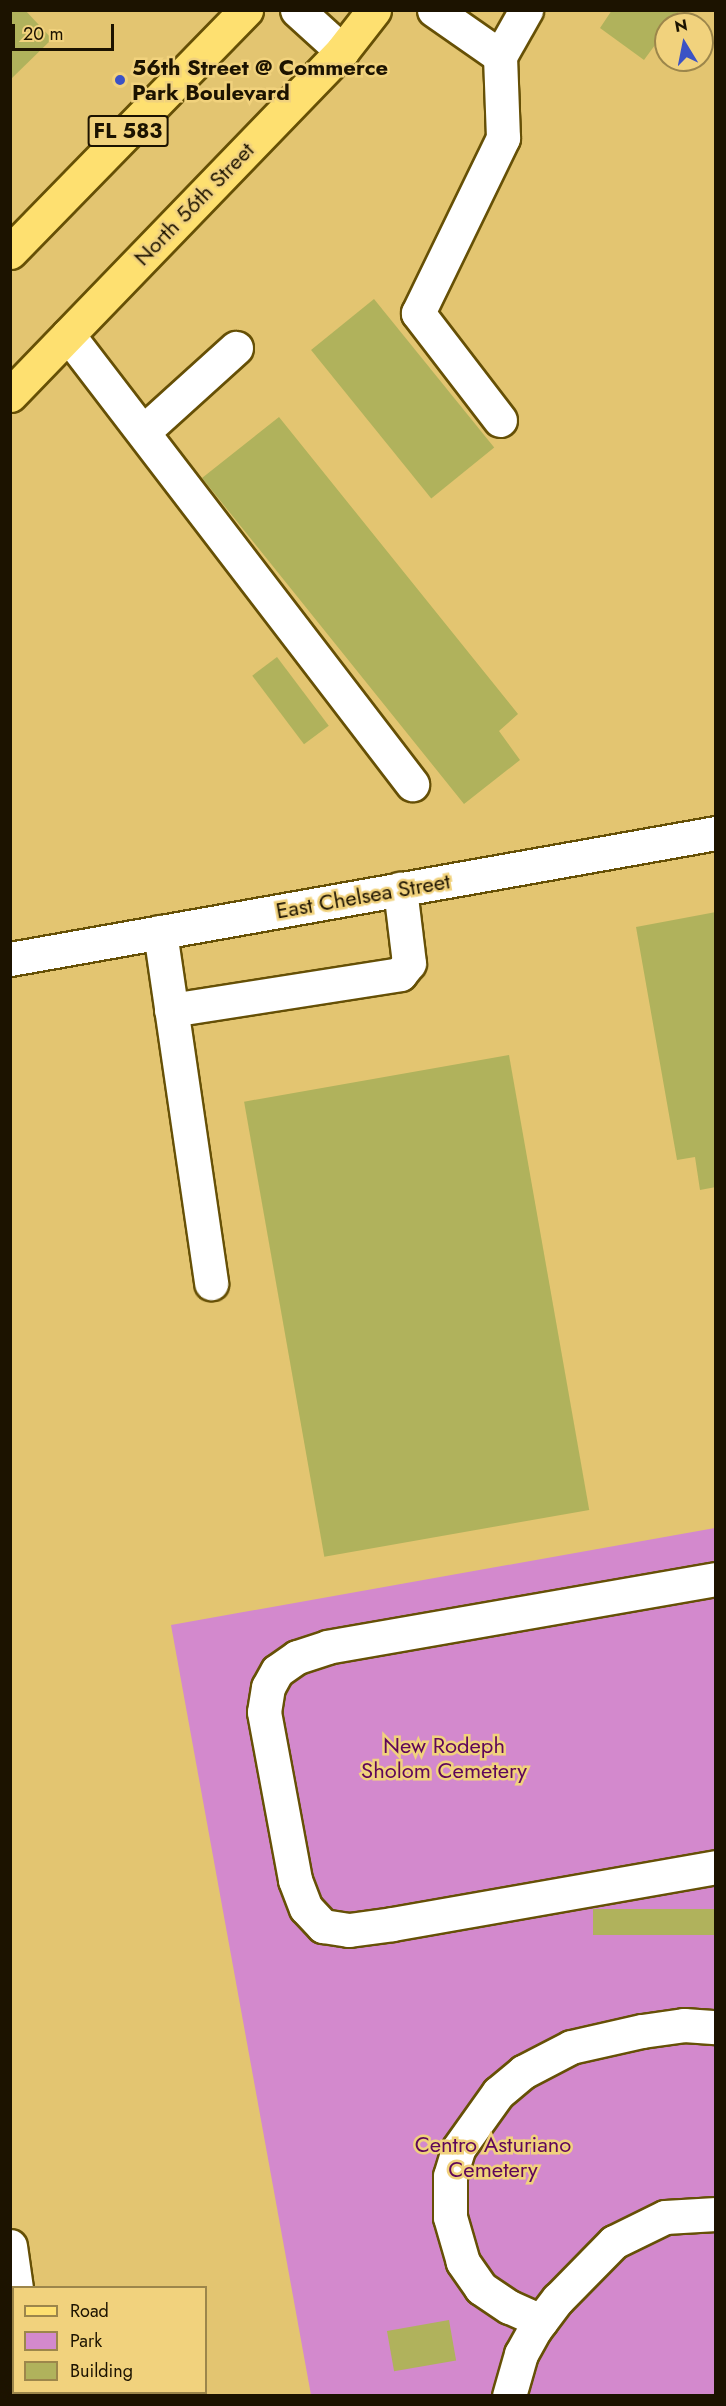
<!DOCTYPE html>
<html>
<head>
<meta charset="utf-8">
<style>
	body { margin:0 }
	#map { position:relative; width:726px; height:2406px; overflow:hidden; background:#e3c571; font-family:Jost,sans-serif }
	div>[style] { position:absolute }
	.green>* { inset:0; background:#d389cd }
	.building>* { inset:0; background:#b0b25c; transform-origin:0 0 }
	.roads { filter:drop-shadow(2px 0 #665006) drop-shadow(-2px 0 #665006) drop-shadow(0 2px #665006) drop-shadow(0 -2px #665006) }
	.minor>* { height:33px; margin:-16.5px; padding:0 16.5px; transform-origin:16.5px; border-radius:16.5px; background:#fff }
	.major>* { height:33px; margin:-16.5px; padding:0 16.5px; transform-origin:16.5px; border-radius:16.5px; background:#fee070 }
	.dots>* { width:16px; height:16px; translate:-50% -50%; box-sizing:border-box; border:3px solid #f1d27d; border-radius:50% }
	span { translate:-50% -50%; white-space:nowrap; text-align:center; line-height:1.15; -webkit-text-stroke:5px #f1d27d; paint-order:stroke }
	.shield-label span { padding:2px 4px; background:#f1d27d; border:2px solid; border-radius:4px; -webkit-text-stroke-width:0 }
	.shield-label { font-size:21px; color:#1c1300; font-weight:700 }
	.poi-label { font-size:22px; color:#1c1300; font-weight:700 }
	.left { translate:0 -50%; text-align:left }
	.street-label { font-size:22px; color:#1c1300 }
	.park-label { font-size:22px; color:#5e065a }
	.frame { position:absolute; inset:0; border:12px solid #1c1300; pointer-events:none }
	.legend { position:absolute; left:12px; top:2286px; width:195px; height:108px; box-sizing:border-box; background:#f1d27d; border:2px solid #9c864b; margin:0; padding:8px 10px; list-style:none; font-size:18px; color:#1c1300 }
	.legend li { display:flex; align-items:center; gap:12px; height:30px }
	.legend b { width:30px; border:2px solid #9c864b }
	.north { position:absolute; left:654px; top:12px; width:60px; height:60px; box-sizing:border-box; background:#f1d27d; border:2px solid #9c864b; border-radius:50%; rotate:350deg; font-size:16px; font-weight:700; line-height:24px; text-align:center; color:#1c1300 }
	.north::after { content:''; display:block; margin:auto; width:21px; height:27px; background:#3b52c5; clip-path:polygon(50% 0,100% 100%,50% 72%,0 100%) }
	.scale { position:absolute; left:12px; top:24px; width:102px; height:27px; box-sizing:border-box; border:3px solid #1c1300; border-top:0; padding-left:8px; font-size:18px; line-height:21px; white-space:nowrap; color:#1c1300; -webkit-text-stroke:4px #f1d27d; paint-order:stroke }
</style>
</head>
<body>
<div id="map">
	<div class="green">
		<i style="clip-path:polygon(715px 1528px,715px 2395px,311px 2395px,171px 1625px)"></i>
	</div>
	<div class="building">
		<i style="clip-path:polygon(10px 10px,25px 10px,52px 39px,10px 80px)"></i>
		<i style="clip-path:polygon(612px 10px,680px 10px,671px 24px,666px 24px,666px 30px,644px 60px,600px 28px)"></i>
		<i style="left:374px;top:299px;width:191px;height:81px;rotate:51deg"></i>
		<i style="clip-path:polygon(279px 417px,518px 714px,499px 731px,520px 760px,464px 804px,202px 478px)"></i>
		<i style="left:277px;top:657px;width:86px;height:31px;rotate:53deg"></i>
		<i style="clip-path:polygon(716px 912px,716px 1187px,700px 1190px,695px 1157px,677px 1160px,636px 927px)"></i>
		<i style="left:509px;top:1055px;width:462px;height:269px;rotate:80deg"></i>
		<i style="left:716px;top:1909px;width:26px;height:123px;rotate:90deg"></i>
		<i style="left:449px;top:2320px;width:41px;height:63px;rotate:80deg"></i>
	</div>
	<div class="roads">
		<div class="minor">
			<i style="left:297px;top:10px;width:61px;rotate:42.3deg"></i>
			<i style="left:434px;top:10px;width:80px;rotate:34.9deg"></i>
			<i style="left:68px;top:335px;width:566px;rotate:52.54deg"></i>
			<i style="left:500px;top:420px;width:135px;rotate:-127.5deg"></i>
			<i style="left:418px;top:313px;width:195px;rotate:-64.1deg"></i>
			<i style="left:503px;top:138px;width:82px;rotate:-92.1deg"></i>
			<i style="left:500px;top:56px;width:53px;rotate:-60.5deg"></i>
			<i style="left:144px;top:431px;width:124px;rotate:-42.1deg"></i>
			<i style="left:160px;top:932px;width:355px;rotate:81.7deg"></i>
			<i style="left:10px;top:959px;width:717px;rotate:-10.12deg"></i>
			<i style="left:171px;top:1010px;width:232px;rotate:-8.9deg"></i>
			<i style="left:400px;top:974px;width:14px;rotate:-51deg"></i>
			<i style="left:409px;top:963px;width:75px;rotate:-96.9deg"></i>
			<i style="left:716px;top:1579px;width:394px;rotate:170.1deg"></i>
			<i style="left:328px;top:1647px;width:33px;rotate:162deg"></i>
			<i style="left:297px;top:1657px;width:24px;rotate:145deg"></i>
			<i style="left:277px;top:1671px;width:18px;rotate:119deg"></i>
			<i style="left:268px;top:1687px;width:25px;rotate:99deg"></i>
			<i style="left:264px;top:1712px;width:171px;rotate:79.5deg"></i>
			<i style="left:295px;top:1880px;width:30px;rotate:69deg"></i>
			<i style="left:306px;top:1908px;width:25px;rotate:47deg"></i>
			<i style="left:323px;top:1926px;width:26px;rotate:9deg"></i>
			<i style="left:349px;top:1930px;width:44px;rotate:-7.8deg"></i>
			<i style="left:393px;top:1924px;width:328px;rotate:-10deg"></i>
			<i style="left:10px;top:2246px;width:42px;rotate:81.9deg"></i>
			<i style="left:541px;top:2321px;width:35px;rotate:-156deg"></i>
			<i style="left:509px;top:2307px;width:34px;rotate:-146deg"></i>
			<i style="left:481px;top:2288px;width:32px;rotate:-125deg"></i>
			<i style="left:463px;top:2262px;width:47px;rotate:-106.1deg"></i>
			<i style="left:450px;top:2217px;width:41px;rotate:-90deg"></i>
			<i style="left:450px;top:2176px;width:28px;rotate:-73deg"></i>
			<i style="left:458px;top:2149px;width:69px;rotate:-54.5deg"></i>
			<i style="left:498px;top:2093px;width:33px;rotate:-40deg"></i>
			<i style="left:523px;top:2072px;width:54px;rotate:-27.5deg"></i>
			<i style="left:571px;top:2047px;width:73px;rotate:-12.7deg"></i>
			<i style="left:642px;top:2031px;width:42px;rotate:-8.1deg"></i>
			<i style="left:684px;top:2025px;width:32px;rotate:4deg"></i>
			<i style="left:29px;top:2392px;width:4px;rotate:90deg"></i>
			<i style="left:509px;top:2396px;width:44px;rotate:-74.1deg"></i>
			<i style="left:521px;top:2354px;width:29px;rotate:-61deg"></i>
			<i style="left:535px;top:2329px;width:38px;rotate:-53deg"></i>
			<i style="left:558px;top:2299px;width:80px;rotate:-45.5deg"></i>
			<i style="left:614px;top:2242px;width:57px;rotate:-26.1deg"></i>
			<i style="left:665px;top:2217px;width:51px;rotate:-3.4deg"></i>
		</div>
		<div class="major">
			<i style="left:10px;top:252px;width:338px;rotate:-45.7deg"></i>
			<i style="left:10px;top:395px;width:478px;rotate:-46deg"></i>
			<i style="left:342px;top:51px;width:52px;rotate:-52deg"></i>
		</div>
	</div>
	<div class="dots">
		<i style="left:120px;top:80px;background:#3b52c5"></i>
	</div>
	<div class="shield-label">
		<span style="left:128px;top:131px">FL 583</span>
	</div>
	<div class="poi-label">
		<span class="left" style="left:132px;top:80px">56th Street @ Commerce<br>Park Boulevard</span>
	</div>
	<div class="street-label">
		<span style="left:194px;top:204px;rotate:-46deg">North 56th Street</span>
		<span style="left:363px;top:896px;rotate:-10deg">East Chelsea Street</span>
	</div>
	<div class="park-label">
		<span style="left:444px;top:1758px">New Rodeph<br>Sholom Cemetery</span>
		<span style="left:493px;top:2157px">Centro Asturiano<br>Cemetery</span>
	</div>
	<div class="frame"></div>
	<ul class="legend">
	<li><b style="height:8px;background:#fee070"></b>Road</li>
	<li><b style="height:16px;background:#d389cd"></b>Park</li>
	<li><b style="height:16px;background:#b0b25c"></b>Building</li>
	</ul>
	<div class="north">N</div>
	<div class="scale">20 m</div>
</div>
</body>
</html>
